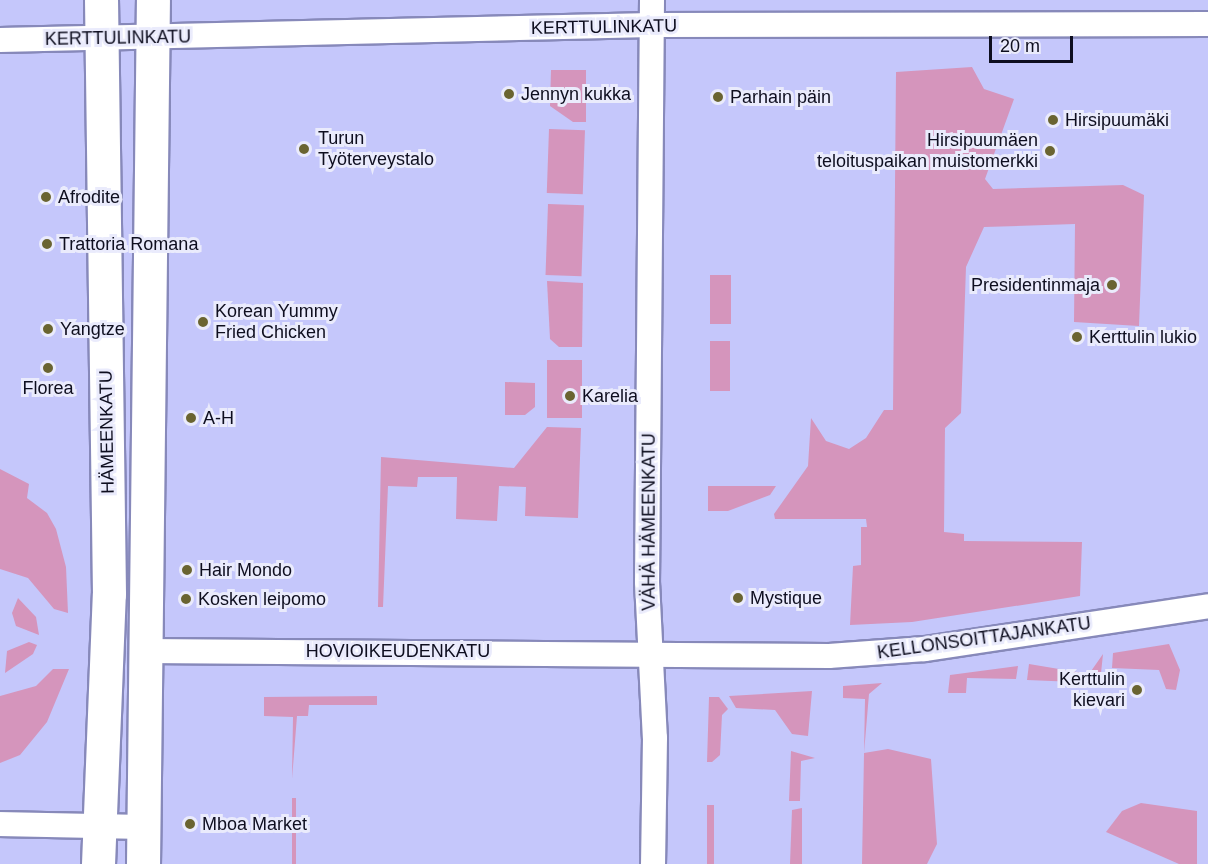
<!DOCTYPE html>
<html>
<head>
<meta charset="utf-8">
<style>
	body { margin:0 }
	#map { position:relative; width:1208px; height:864px; overflow:hidden; background:#c5c7fb; font-family:Arial,sans-serif }
	div>[style] { position:absolute }
	.green>* { inset:0; background:#d595bc; transform-origin:0 0 }
	.roads { filter:drop-shadow(2px 0 #8789ba) drop-shadow(-2px 0 #8789ba) drop-shadow(0 2px #8789ba) drop-shadow(0 -2px #8789ba) }
	.street>* { height:24px; margin:-12px; padding:0 12px; transform-origin:12px; border-radius:12px; background:#fff }
	.highway>* { height:33px; margin:-16.5px; padding:0 16.5px; transform-origin:16.5px; border-radius:16.5px; background:#fff }
	.dots>* { width:16px; height:16px; translate:-50% -50%; box-sizing:border-box; border:3px solid #eaebfc; border-radius:50% }
	span { translate:-50% -50%; white-space:nowrap; text-align:center; line-height:1.15; -webkit-text-stroke:6px #eaebfc; paint-order:stroke }
	.street-label { font-size:18px; color:#0e0e1f }
	.poi-label { font-size:18px; color:#0e0e1f }
	.left { translate:0 -50%; text-align:left }
	.right { translate:-100% -50%; text-align:right }
	.scale { position:absolute; left:989px; top:36px; width:84px; height:27px; box-sizing:border-box; border:3px solid #0e0e1f; border-top:0; padding-left:8px; font-size:18px; line-height:21px; white-space:nowrap; color:#0e0e1f; -webkit-text-stroke:4px #eaebfc; paint-order:stroke }
</style>
</head>
<body>
<div id="map">
	<div class="green">
		<i style="clip-path:polygon(972px 67px,984px 89px,1014px 99px,985px 179px,993px 189px,1123px 185px,1144px 195px,1139px 326px,1074px 322px,1075px 224px,984px 227px,966px 267px,961px 413px,945px 428px,944px 532px,964px 534px,964px 541px,1082px 542px,1080px 596px,912px 622px,850px 625px,853px 566px,861px 565px,861px 527px,867px 527px,866px 519px,775px 519px,774px 514px,808px 466px,811px 418px,826px 441px,849px 449px,866px 438px,884px 410px,893px 410px,896px 72px)"></i>
		<i style="clip-path:polygon(551px 70px,586px 70px,586px 122px,573px 122px,550px 106px)"></i>
		<i style="left:549px;top:129px;width:36px;height:64px;rotate:2deg"></i>
		<i style="left:548px;top:204px;width:36px;height:71px;rotate:2deg"></i>
		<i style="left:710px;top:275px;width:21px;height:49px"></i>
		<i style="clip-path:polygon(547px 281px,583px 283px,582px 347px,559px 347px,550px 339px)"></i>
		<i style="left:710px;top:341px;width:20px;height:50px"></i>
		<i style="left:547px;top:360px;width:35px;height:58px"></i>
		<i style="clip-path:polygon(505px 382px,535px 383px,535px 407px,525px 415px,505px 415px)"></i>
		<i style="clip-path:polygon(547px 427px,581px 428px,578px 518px,525px 516px,526px 487px,499px 486px,497px 521px,456px 519px,457px 477px,418px 477px,417px 487px,388px 486px,383px 607px,378px 607px,381px 457px,514px 468px)"></i>
		<i style="clip-path:polygon(0 469px,29px 484px,27px 498px,47px 513px,56px 529px,66px 567px,68px 613px,54px 609px,28px 578px,0 569px)"></i>
		<i style="clip-path:polygon(708px 486px,776px 486px,770px 495px,728px 511px,708px 511px)"></i>
		<i style="clip-path:polygon(18px 598px,36px 617px,39px 635px,16px 626px,12px 613px)"></i>
		<i style="clip-path:polygon(29px 642px,37px 645px,33px 654px,5px 673px,7px 651px)"></i>
		<i style="clip-path:polygon(1169px 644px,1180px 670px,1176px 690px,1166px 689px,1159px 670px,1112px 668px,1113px 653px)"></i>
		<i style="clip-path:polygon(1103px 654px,1100px 683px,1027px 680px,1029px 664px,1089px 674px)"></i>
		<i style="clip-path:polygon(1018px 666px,1016px 679px,967px 678px,966px 693px,948px 693px,950px 675px)"></i>
		<i style="clip-path:polygon(53px 669px,69px 669px,47px 722px,20px 755px,0 763px,0 696px,36px 686px)"></i>
		<i style="clip-path:polygon(882px 683px,869px 694px,864px 753px,888px 749px,931px 759px,937px 844px,927px 864px,862px 864px,865px 699px,843px 698px,843px 686px)"></i>
		<i style="clip-path:polygon(812px 691px,808px 736px,792px 734px,775px 710px,736px 708px,729px 696px)"></i>
		<i style="clip-path:polygon(377px 696px,377px 705px,309px 705px,308px 716px,297px 716px,292px 779px,293px 717px,264px 716px,264px 697px)"></i>
		<i style="clip-path:polygon(709px 697px,719px 697px,728px 709px,722px 715px,720px 755px,712px 762px,707px 762px)"></i>
		<i style="clip-path:polygon(791px 751px,815px 758px,801px 761px,800px 801px,789px 801px)"></i>
		<i style="left:292px;top:798px;width:4px;height:66px"></i>
		<i style="clip-path:polygon(1141px 803px,1197px 811px,1197px 864px,1179px 864px,1106px 832px,1122px 811px)"></i>
		<i style="left:707px;top:805px;width:7px;height:59px"></i>
		<i style="clip-path:polygon(802px 808px,802px 864px,790px 864px,792px 810px)"></i>
	</div>
	<div class="roads">
		<div class="street">
			<i style="left:652px;top:0;width:582px;rotate:90.49deg"></i>
			<i style="left:647px;top:582px;width:156px;rotate:87.1deg"></i>
			<i style="left:655px;top:738px;width:126px;rotate:90.9deg"></i>
			<i style="left:0;top:40px;width:652px;rotate:-1.32deg"></i>
			<i style="left:652px;top:25px;width:556px;rotate:-0.1deg"></i>
			<i style="left:145px;top:651px;width:684px;rotate:0.42deg"></i>
			<i style="left:829px;top:656px;width:96px;rotate:-4.2deg"></i>
			<i style="left:925px;top:649px;width:286px;rotate:-8.6deg"></i>
			<i style="left:0;top:824px;width:144px;rotate:1.2deg"></i>
		</div>
		<div class="highway">
			<i style="left:98px;top:864px;width:270px;rotate:-87.7deg"></i>
			<i style="left:109px;top:594px;width:594px;rotate:-90.77deg"></i>
			<i style="left:143px;top:864px;width:864px;rotate:-89.34deg"></i>
		</div>
	</div>
	<div class="dots">
		<i style="left:509px;top:94px;background:#6a6431"></i>
		<i style="left:718px;top:97px;background:#6a6431"></i>
		<i style="left:1053px;top:120px;background:#6a6431"></i>
		<i style="left:304px;top:149px;background:#6a6431"></i>
		<i style="left:1050px;top:151px;background:#6a6431"></i>
		<i style="left:46px;top:197px;background:#6a6431"></i>
		<i style="left:47px;top:244px;background:#6a6431"></i>
		<i style="left:1112px;top:285px;background:#6a6431"></i>
		<i style="left:203px;top:322px;background:#6a6431"></i>
		<i style="left:48px;top:329px;background:#6a6431"></i>
		<i style="left:1077px;top:337px;background:#6a6431"></i>
		<i style="left:48px;top:368px;background:#6a6431"></i>
		<i style="left:570px;top:396px;background:#6a6431"></i>
		<i style="left:191px;top:418px;background:#6a6431"></i>
		<i style="left:187px;top:570px;background:#6a6431"></i>
		<i style="left:738px;top:598px;background:#6a6431"></i>
		<i style="left:186px;top:599px;background:#6a6431"></i>
		<i style="left:1137px;top:690px;background:#6a6431"></i>
		<i style="left:190px;top:824px;background:#6a6431"></i>
	</div>
	<div class="street-label">
		<span style="left:604px;top:27px;rotate:-1deg">KERTTULINKATU</span>
		<span style="left:118px;top:38px;rotate:-1deg">KERTTULINKATU</span>
		<span style="left:107px;top:432px;rotate:-91deg">HÄMEENKATU</span>
		<span style="left:649px;top:522px;rotate:-90deg">VÄHÄ HÄMEENKATU</span>
		<span style="left:984px;top:638px;rotate:-8deg">KELLONSOITTAJANKATU</span>
		<span style="left:398px;top:651px">HOVIOIKEUDENKATU</span>
	</div>
	<div class="poi-label">
		<span class="left" style="left:521px;top:94px">Jennyn kukka</span>
		<span class="left" style="left:730px;top:97px">Parhain päin</span>
		<span class="left" style="left:1065px;top:120px">Hirsipuumäki</span>
		<span class="left" style="left:318px;top:149px">Turun<br>Työterveystalo</span>
		<span class="right" style="left:1038px;top:151px">Hirsipuumäen<br>teloituspaikan muistomerkki</span>
		<span class="left" style="left:58px;top:197px">Afrodite</span>
		<span class="left" style="left:59px;top:244px">Trattoria Romana</span>
		<span class="right" style="left:1100px;top:285px">Presidentinmaja</span>
		<span class="left" style="left:215px;top:322px">Korean Yummy<br>Fried Chicken</span>
		<span class="left" style="left:60px;top:329px">Yangtze</span>
		<span class="left" style="left:1089px;top:337px">Kerttulin lukio</span>
		<span style="left:48px;top:388px">Florea</span>
		<span class="left" style="left:582px;top:396px">Karelia</span>
		<span class="left" style="left:203px;top:418px">A-H</span>
		<span class="left" style="left:199px;top:570px">Hair Mondo</span>
		<span class="left" style="left:750px;top:598px">Mystique</span>
		<span class="left" style="left:198px;top:599px">Kosken leipomo</span>
		<span class="right" style="left:1125px;top:690px">Kerttulin<br>kievari</span>
		<span class="left" style="left:202px;top:824px">Mboa Market</span>
	</div>
	<div class="scale">20 m</div>
</div>
</body>
</html>
